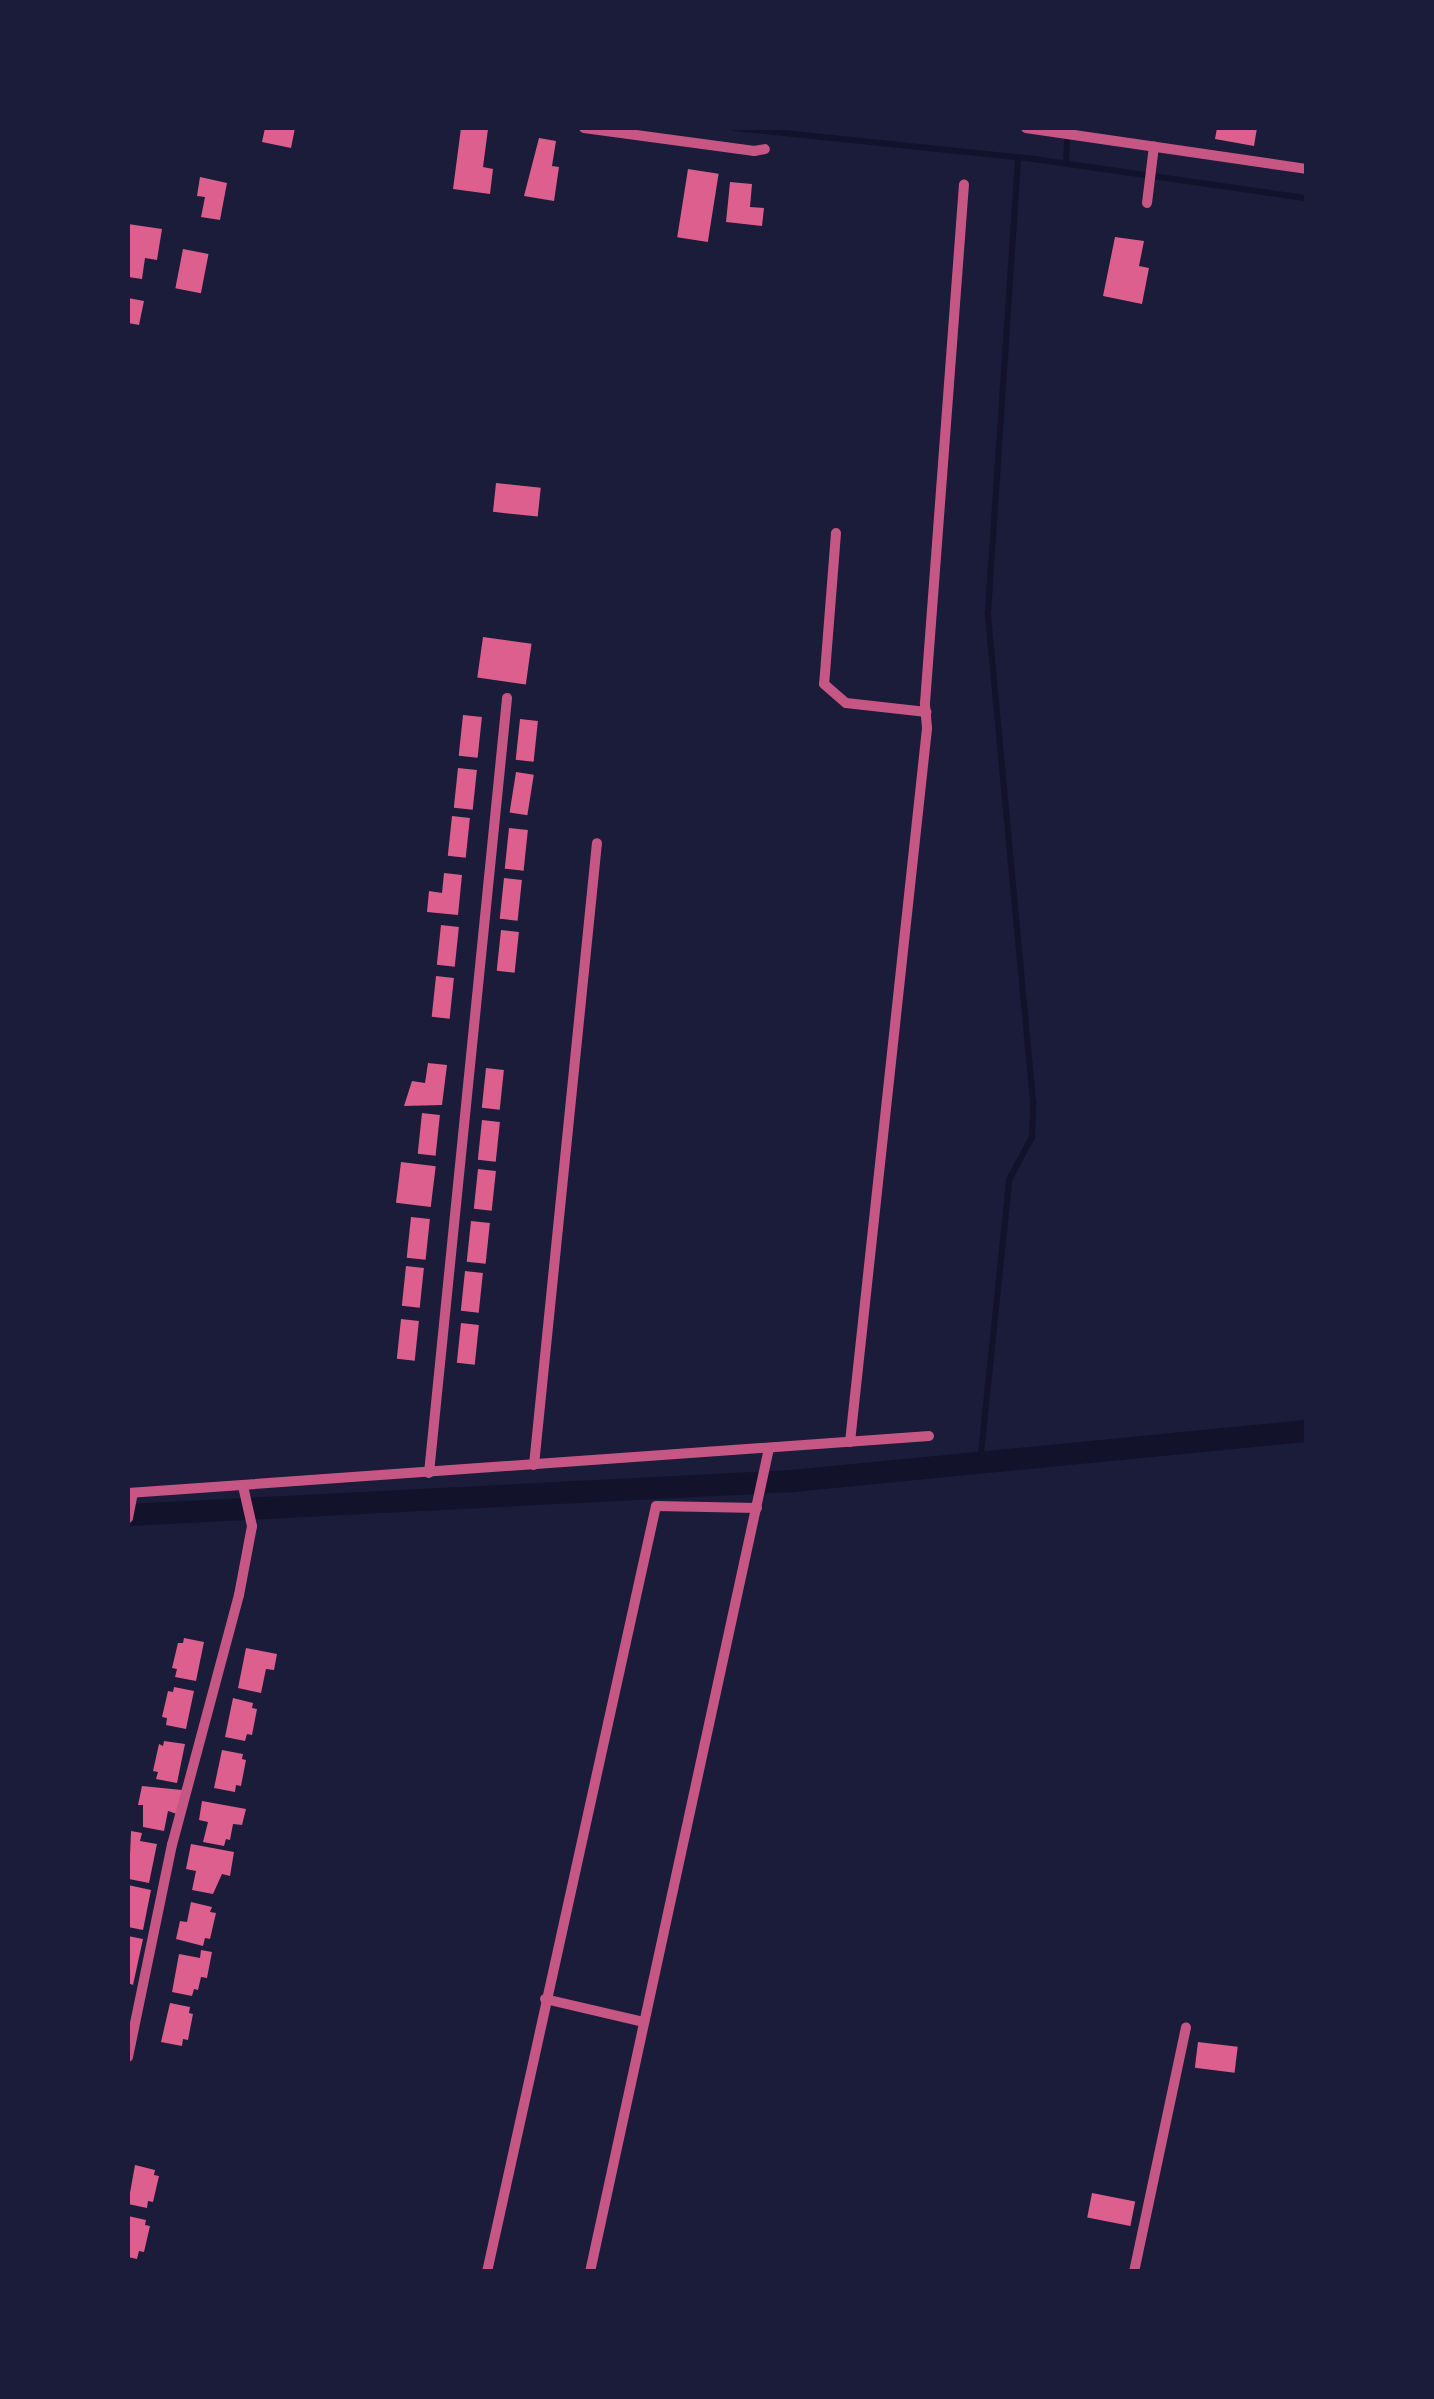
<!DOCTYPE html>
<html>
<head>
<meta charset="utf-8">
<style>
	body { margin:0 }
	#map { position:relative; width:1434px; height:2399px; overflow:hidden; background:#1b1b3a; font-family:Karla,sans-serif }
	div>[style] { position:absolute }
	.stream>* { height:6px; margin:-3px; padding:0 3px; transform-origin:3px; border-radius:3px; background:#12122b }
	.canal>* { height:22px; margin:-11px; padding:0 11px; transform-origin:11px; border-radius:11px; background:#12122b }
	.building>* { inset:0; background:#dd5f8e; transform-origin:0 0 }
	.minor>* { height:10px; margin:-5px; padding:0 5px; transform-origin:5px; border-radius:5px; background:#c65784 }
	span { translate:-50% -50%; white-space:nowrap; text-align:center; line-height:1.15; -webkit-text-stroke:10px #1b1b3a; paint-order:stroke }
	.frame { position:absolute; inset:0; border:130px solid #1b1b3a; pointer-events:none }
</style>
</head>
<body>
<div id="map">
	<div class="stream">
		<i style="left:735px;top:128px;width:301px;rotate:5.9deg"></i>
		<i style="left:1034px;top:159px;width:275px;rotate:8.2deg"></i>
		<i style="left:1066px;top:163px;width:35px;rotate:-87deg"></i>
		<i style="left:980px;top:1463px;width:284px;rotate:-84.1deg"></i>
		<i style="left:1009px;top:1180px;width:49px;rotate:-61.9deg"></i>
		<i style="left:1032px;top:1137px;width:36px;rotate:-88deg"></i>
		<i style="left:1033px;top:1101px;width:491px;rotate:-95.3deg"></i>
		<i style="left:988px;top:612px;width:456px;rotate:-86.2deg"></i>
	</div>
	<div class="canal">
		<i style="left:128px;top:1515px;width:665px;rotate:-2.93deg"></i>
		<i style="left:792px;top:1481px;width:516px;rotate:-5.56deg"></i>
	</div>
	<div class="building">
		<i style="clip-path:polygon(265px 128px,295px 128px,291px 148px,262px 142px)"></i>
		<i style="clip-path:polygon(461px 128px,488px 129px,483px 167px,493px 169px,490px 194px,453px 189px)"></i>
		<i style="clip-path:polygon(1217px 128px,1257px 128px,1254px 146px,1215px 139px)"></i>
		<i style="clip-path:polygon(539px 138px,556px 141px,552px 166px,559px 167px,554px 201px,524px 196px)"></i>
		<i style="left:688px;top:169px;width:31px;height:69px;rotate:9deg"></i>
		<i style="clip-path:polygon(200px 177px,227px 183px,220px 220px,201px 217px,205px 197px,197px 196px)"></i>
		<i style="clip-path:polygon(730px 182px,752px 184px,750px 207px,764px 208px,762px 226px,726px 222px)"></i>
		<i style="clip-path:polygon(128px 224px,162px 229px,157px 260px,145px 258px,142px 279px,128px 277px)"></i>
		<i style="clip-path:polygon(1115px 237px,1144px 241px,1139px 266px,1149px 268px,1142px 304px,1103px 296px)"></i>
		<i style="left:183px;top:249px;width:26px;height:40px;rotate:11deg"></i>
		<i style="clip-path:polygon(128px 298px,144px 301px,139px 325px,128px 323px)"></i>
		<i style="left:496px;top:483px;width:45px;height:29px;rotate:6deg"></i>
		<i style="left:483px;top:637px;width:49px;height:41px;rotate:8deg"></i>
		<i style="left:463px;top:715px;width:19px;height:41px;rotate:6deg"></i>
		<i style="left:520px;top:719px;width:18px;height:41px;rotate:6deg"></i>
		<i style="left:458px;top:768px;width:19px;height:40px;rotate:6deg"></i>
		<i style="left:516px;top:772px;width:18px;height:41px;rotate:9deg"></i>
		<i style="left:452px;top:816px;width:18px;height:40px;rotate:6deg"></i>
		<i style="left:509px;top:828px;width:19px;height:41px;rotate:6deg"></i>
		<i style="clip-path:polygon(444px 873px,462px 875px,458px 915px,427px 912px,429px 891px,442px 893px)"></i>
		<i style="left:504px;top:878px;width:18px;height:41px;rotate:6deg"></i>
		<i style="left:441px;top:925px;width:18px;height:40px;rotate:6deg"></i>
		<i style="left:501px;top:930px;width:18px;height:41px;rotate:6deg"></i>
		<i style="left:436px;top:976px;width:18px;height:41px;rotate:6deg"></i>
		<i style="clip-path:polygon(428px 1063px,447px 1065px,442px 1105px,404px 1106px,412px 1081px,425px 1083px)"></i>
		<i style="left:486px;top:1068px;width:18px;height:40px;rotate:6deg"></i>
		<i style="left:422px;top:1113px;width:18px;height:41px;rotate:6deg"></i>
		<i style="left:482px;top:1120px;width:18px;height:40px;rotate:6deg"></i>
		<i style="left:401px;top:1162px;width:35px;height:41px;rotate:7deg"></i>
		<i style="left:478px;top:1169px;width:18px;height:40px;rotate:6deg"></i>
		<i style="left:411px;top:1217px;width:19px;height:41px;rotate:6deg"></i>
		<i style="left:471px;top:1221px;width:19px;height:41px;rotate:6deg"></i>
		<i style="left:406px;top:1266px;width:18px;height:40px;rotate:6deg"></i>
		<i style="left:465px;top:1271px;width:18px;height:40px;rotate:6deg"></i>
		<i style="left:401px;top:1319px;width:18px;height:40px;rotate:6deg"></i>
		<i style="left:461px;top:1323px;width:18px;height:40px;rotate:6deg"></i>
		<i style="clip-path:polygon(184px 1638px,204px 1642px,196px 1681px,175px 1677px,177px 1669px,172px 1668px,178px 1643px,183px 1643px)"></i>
		<i style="clip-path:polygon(246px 1648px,277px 1654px,274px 1670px,266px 1669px,261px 1693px,238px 1688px)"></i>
		<i style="clip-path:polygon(174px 1687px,194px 1691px,186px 1729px,166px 1725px,167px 1718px,162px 1717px,168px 1691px,173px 1692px)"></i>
		<i style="clip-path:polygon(233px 1698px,253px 1703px,252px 1708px,257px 1709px,252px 1735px,247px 1734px,245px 1741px,225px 1737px)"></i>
		<i style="clip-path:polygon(164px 1741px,185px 1744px,177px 1783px,156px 1779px,158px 1772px,153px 1771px,159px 1744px,163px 1746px)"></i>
		<i style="clip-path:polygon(222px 1750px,243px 1754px,242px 1759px,246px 1760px,241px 1786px,236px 1785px,235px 1792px,214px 1788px)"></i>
		<i style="clip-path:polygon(142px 1786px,182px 1790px,177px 1814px,168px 1811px,164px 1831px,143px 1827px,143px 1805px,138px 1805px)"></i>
		<i style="clip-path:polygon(202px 1801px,246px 1809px,242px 1825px,233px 1824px,230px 1840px,226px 1839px,224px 1846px,203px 1842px,208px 1822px,199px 1820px)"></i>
		<i style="clip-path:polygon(131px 1831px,142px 1833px,140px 1841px,157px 1844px,149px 1883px,129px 1879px)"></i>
		<i style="clip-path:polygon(191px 1844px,234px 1852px,230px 1876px,222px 1874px,213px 1894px,192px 1890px,196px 1871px,186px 1869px)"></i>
		<i style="clip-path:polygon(128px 1885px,151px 1890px,143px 1930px,128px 1927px)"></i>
		<i style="clip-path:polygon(191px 1902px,212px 1907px,210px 1912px,216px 1913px,210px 1939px,205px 1938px,203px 1946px,176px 1939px,180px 1921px,187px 1922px)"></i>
		<i style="clip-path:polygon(128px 1936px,143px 1939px,133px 1985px,128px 1983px)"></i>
		<i style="clip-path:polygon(201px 1950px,212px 1952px,207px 1978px,201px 1977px,198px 1990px,194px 1989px,192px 1996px,172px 1992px,179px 1954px,200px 1958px)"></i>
		<i style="clip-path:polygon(170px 2003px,190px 2007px,189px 2013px,193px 2014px,188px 2040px,183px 2039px,182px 2046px,161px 2042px)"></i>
		<i style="left:1198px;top:2042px;width:40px;height:26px;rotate:7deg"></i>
		<i style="clip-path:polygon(135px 2165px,155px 2170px,154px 2175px,159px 2176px,153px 2202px,148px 2201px,147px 2208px,128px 2204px)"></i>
		<i style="left:1092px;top:2193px;width:44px;height:25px;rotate:11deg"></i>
		<i style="clip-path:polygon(128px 2216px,146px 2220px,145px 2225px,150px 2226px,144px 2252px,139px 2251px,137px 2259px,128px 2257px)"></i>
	</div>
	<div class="minor">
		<i style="left:584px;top:128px;width:172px;rotate:7.7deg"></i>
		<i style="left:754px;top:151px;width:11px;rotate:-10deg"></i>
		<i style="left:1026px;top:128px;width:283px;rotate:8.3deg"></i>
		<i style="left:1147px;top:203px;width:57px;rotate:-83deg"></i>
		<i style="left:836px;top:533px;width:151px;rotate:94.5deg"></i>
		<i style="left:824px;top:684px;width:29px;rotate:41deg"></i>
		<i style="left:846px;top:703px;width:81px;rotate:6.4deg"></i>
		<i style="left:850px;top:1442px;width:718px;rotate:-83.84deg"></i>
		<i style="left:927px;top:728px;width:25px;rotate:-95deg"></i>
		<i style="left:925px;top:703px;width:520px;rotate:-85.7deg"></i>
		<i style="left:534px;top:1465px;width:625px;rotate:-84.22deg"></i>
		<i style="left:429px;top:1473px;width:779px;rotate:-84.25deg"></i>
		<i style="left:128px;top:1493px;width:803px;rotate:-4.07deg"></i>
		<i style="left:128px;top:1518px;width:25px;rotate:-79deg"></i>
		<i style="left:545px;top:1999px;width:102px;rotate:13.1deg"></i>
		<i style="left:128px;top:2057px;width:217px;rotate:-78.3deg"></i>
		<i style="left:172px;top:1845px;width:259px;rotate:-75deg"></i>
		<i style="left:239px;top:1595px;width:70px;rotate:-79.3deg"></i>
		<i style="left:252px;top:1526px;width:41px;rotate:-102.7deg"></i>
		<i style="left:487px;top:2272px;width:784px;rotate:-77.56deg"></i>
		<i style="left:656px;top:1506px;width:101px;rotate:1.1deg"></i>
		<i style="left:590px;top:2272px;width:843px;rotate:-77.74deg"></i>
		<i style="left:1134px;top:2272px;width:250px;rotate:-78deg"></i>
	</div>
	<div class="frame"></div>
</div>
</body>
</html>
